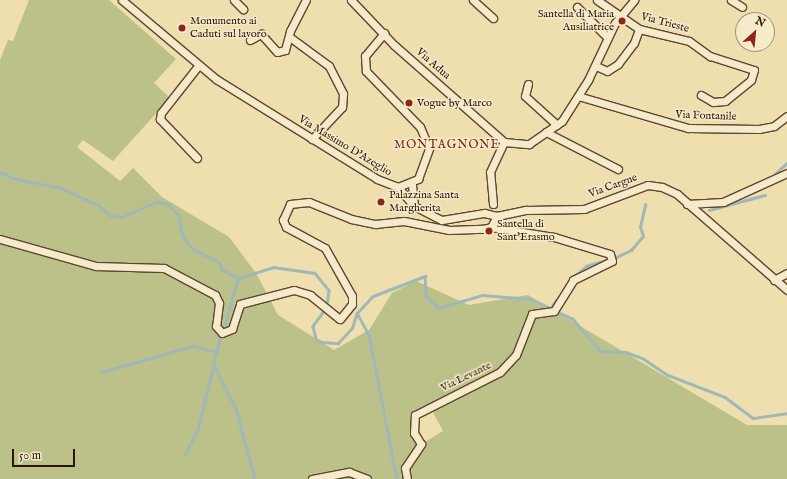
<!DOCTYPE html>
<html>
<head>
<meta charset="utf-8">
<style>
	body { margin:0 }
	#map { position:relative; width:787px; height:479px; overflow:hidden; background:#efdeae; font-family:"IM FELL English",serif }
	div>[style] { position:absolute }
	.green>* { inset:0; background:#bbc189 }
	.stream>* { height:2.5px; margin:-1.25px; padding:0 1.25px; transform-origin:1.25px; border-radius:1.25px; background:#9fb9b6 }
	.roads { filter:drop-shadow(1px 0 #5e4630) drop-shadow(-1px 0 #5e4630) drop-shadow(0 1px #5e4630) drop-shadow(0 -1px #5e4630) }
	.street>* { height:7px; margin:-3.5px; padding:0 3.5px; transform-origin:3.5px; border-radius:3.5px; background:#f5eaca }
	.dots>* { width:11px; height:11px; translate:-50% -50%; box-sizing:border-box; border:2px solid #f5eaca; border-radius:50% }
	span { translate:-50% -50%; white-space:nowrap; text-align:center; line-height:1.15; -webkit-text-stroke:3px #f5eaca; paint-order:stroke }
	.poi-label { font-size:11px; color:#2e1406 }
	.right { translate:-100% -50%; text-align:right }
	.left { translate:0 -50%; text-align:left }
	.street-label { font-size:11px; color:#2e1406 }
	.neighbourhood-label { font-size:12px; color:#7a1f14; letter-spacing:1px }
	.north { position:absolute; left:735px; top:12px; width:40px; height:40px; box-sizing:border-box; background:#f5eaca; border:1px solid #a5947c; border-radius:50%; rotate:27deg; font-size:11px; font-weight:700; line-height:16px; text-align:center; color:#2e1406 }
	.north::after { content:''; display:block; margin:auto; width:14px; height:18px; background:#8f2418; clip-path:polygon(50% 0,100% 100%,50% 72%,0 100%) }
	.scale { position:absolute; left:12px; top:449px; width:63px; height:18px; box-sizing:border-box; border:2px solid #2e1406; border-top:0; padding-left:5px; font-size:12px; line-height:14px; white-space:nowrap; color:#2e1406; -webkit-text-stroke:3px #f5eaca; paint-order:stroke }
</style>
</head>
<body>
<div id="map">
	<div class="green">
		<i style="clip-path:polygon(evenodd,29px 0,109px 0,176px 59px,154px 83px,170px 98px,113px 161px,83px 140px,77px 147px,120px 181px,133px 168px,162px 197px,229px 237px,256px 273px,278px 315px,334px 350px,369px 330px,392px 293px,416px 281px,469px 305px,528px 295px,747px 425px,787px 425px,787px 479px,0 479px,0 60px,8px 40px,13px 41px,29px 0,430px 407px,443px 431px,425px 442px,414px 423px,420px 411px,430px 407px)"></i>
	</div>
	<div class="stream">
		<i style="left:0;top:172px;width:17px;rotate:24deg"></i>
		<i style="left:16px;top:179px;width:46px;rotate:11.3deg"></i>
		<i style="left:61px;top:188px;width:41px;rotate:24.7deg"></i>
		<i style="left:98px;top:205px;width:17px;rotate:40deg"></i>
		<i style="left:111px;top:216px;width:10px;rotate:6deg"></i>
		<i style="left:121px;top:217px;width:39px;rotate:-23deg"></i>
		<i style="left:157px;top:202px;width:11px;rotate:10deg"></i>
		<i style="left:168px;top:204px;width:16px;rotate:45deg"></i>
		<i style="left:179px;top:215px;width:20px;rotate:81deg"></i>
		<i style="left:182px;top:235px;width:16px;rotate:52deg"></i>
		<i style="left:192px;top:248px;width:32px;rotate:28deg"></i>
		<i style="left:220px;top:263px;width:6px;rotate:72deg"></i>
		<i style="left:222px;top:269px;width:18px;rotate:29deg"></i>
		<i style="left:238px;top:278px;width:37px;rotate:-17deg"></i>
		<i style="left:273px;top:267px;width:42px;rotate:8.1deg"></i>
		<i style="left:315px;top:273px;width:22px;rotate:51deg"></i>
		<i style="left:329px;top:290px;width:17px;rotate:97deg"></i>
		<i style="left:327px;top:307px;width:24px;rotate:126deg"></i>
		<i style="left:313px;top:326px;width:13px;rotate:77deg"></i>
		<i style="left:316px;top:339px;width:7px;rotate:27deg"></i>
		<i style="left:322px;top:342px;width:16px;rotate:4deg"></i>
		<i style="left:338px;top:343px;width:21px;rotate:-47deg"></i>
		<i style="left:352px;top:328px;width:16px;rotate:-72deg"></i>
		<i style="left:357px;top:313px;width:23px;rotate:-47deg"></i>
		<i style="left:373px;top:296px;width:56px;rotate:-21deg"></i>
		<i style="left:425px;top:276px;width:20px;rotate:87deg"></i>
		<i style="left:426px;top:296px;width:18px;rotate:43deg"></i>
		<i style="left:439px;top:308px;width:45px;rotate:-16.8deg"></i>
		<i style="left:482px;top:295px;width:49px;rotate:4.7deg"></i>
		<i style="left:531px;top:299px;width:47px;rotate:25.5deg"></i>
		<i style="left:573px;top:319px;width:42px;rotate:49.8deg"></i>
		<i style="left:600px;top:351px;width:26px;rotate:2deg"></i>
		<i style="left:626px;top:352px;width:19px;rotate:21deg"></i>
		<i style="left:644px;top:359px;width:29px;rotate:34deg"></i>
		<i style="left:668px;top:375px;width:61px;rotate:21.1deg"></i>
		<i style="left:725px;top:397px;width:35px;rotate:37deg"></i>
		<i style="left:753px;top:418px;width:34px;rotate:-8deg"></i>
		<i style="left:775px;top:174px;width:16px;rotate:-43deg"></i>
		<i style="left:709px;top:210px;width:58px;rotate:-15deg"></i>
		<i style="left:612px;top:259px;width:21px;rotate:-25deg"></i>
		<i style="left:631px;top:250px;width:18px;rotate:-49deg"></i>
		<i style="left:643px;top:236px;width:9px;rotate:-108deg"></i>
		<i style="left:640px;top:227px;width:23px;rotate:-77deg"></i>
		<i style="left:575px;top:276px;width:15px;rotate:-42deg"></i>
		<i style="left:586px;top:266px;width:22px;rotate:-16deg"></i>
		<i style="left:552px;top:306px;width:7px;rotate:-56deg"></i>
		<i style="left:357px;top:313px;width:25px;rotate:61deg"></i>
		<i style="left:369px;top:335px;width:147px;rotate:79deg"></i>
		<i style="left:224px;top:327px;width:51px;rotate:-74.1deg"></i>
		<i style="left:215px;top:367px;width:46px;rotate:62.9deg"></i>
		<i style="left:236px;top:408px;width:73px;rotate:75deg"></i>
		<i style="left:101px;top:372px;width:96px;rotate:-15.8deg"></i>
		<i style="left:193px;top:346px;width:26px;rotate:13deg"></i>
		<i style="left:185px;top:454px;width:29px;rotate:-63deg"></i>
		<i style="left:198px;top:428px;width:93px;rotate:-76.3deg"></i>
	</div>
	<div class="roads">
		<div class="street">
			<i style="left:122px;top:0;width:123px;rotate:40deg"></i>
			<i style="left:216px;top:79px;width:190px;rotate:31.8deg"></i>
			<i style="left:377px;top:179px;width:22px;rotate:21deg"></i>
			<i style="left:398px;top:187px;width:22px;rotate:-22deg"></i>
			<i style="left:418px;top:179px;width:33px;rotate:-70deg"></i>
			<i style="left:429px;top:148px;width:23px;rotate:-113deg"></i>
			<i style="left:420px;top:127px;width:78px;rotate:-134deg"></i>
			<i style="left:366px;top:71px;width:15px;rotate:-94deg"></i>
			<i style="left:365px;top:56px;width:30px;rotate:-50deg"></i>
			<i style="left:234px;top:0;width:13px;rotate:45deg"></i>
			<i style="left:351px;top:0;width:62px;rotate:46.3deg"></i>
			<i style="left:394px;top:45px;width:147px;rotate:41.4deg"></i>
			<i style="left:473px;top:0;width:27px;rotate:42deg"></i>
			<i style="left:597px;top:0;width:51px;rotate:34.6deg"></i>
			<i style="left:639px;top:29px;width:51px;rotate:13.5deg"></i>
			<i style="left:689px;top:41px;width:26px;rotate:36deg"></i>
			<i style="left:710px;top:56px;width:46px;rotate:17.7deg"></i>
			<i style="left:754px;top:70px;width:10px;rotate:107deg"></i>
			<i style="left:751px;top:80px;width:33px;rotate:141deg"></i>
			<i style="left:725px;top:101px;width:12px;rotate:175deg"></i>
			<i style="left:713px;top:102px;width:14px;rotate:-150deg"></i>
			<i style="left:731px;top:0;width:13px;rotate:32deg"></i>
			<i style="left:577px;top:7px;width:42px;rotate:45deg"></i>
			<i style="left:291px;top:38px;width:47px;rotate:36.4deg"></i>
			<i style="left:329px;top:66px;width:31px;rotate:63deg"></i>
			<i style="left:343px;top:94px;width:13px;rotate:94deg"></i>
			<i style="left:342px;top:107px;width:44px;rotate:133.2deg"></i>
			<i style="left:250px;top:40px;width:13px;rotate:-29deg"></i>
			<i style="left:261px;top:34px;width:24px;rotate:48deg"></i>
			<i style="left:277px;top:52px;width:8px;rotate:-14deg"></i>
			<i style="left:285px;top:50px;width:20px;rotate:-75deg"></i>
			<i style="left:290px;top:31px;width:35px;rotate:-63deg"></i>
			<i style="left:596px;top:66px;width:12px;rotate:24deg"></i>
			<i style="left:607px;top:71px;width:13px;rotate:-32deg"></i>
			<i style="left:618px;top:64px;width:26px;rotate:-53deg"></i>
			<i style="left:634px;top:43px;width:15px;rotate:-70deg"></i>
			<i style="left:528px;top:84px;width:12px;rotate:104deg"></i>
			<i style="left:525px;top:96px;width:43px;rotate:42.2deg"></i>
			<i style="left:578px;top:96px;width:115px;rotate:16.2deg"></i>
			<i style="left:688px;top:128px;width:71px;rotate:0.8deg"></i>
			<i style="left:759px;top:129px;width:15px;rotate:-11deg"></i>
			<i style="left:774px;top:126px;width:16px;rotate:-38deg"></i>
			<i style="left:546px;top:132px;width:81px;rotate:27.2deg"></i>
			<i style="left:197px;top:158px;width:54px;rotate:-133.5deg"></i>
			<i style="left:160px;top:119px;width:6px;rotate:-81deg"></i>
			<i style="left:161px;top:113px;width:60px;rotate:-51.8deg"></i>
			<i style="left:412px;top:184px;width:22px;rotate:85deg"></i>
			<i style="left:398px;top:187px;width:25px;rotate:50deg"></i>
			<i style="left:414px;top:206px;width:31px;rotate:27deg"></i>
			<i style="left:442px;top:220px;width:43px;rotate:-9.5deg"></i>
			<i style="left:484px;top:213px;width:13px;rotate:13deg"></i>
			<i style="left:497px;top:216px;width:30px;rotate:-12deg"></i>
			<i style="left:526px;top:210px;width:58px;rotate:-1deg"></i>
			<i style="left:584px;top:209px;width:68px;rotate:-20.6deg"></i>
			<i style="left:648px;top:185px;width:14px;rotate:8deg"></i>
			<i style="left:662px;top:187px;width:17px;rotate:25deg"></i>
			<i style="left:677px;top:194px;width:146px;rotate:41.1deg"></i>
			<i style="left:493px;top:204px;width:32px;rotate:-95deg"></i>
			<i style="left:490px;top:172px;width:33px;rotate:-65deg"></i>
			<i style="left:504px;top:142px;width:25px;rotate:5deg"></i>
			<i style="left:529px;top:144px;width:40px;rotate:-34.9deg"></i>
			<i style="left:562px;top:121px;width:49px;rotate:-57.6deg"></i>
			<i style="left:588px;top:80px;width:63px;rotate:-64.7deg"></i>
			<i style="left:615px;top:23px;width:30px;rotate:-50deg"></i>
			<i style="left:687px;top:204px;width:36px;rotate:-3deg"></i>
			<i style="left:723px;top:202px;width:70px;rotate:-24.4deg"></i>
			<i style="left:0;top:239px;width:100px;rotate:15.7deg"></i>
			<i style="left:96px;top:266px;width:68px;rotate:1.7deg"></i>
			<i style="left:164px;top:268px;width:58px;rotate:27.9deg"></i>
			<i style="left:215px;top:295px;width:9px;rotate:63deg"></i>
			<i style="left:219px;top:303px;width:23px;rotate:97deg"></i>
			<i style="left:216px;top:326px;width:9px;rotate:49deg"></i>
			<i style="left:222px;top:333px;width:11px;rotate:-22deg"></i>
			<i style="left:232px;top:329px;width:26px;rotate:-72deg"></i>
			<i style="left:240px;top:304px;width:56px;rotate:-14.5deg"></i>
			<i style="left:294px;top:290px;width:17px;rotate:17deg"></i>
			<i style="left:310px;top:295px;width:38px;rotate:39deg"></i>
			<i style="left:340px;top:319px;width:19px;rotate:-51deg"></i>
			<i style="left:352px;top:304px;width:8px;rotate:-90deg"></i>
			<i style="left:352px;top:296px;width:55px;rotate:-119.4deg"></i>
			<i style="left:325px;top:248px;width:44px;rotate:-151.7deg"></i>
			<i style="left:286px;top:227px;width:8px;rotate:-113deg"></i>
			<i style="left:283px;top:220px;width:17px;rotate:-66deg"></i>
			<i style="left:290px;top:204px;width:19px;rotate:-6deg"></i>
			<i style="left:309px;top:202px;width:45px;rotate:22deg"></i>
			<i style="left:351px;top:219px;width:25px;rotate:12deg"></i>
			<i style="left:375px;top:224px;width:29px;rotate:-6deg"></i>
			<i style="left:404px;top:221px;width:46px;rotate:11.3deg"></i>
			<i style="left:449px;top:230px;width:34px;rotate:-2deg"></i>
			<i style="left:483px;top:229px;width:8px;rotate:-14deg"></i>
			<i style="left:491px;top:227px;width:13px;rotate:-61deg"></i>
			<i style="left:774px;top:280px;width:15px;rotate:-28deg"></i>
			<i style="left:312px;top:479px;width:38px;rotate:-11deg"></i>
			<i style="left:349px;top:472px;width:19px;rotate:21deg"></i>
			<i style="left:407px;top:479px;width:11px;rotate:-100deg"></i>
			<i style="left:405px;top:468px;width:29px;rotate:-56deg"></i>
			<i style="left:421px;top:444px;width:13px;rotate:-122deg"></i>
			<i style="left:414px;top:433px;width:18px;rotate:-87deg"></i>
			<i style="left:415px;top:415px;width:95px;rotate:-26.8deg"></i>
			<i style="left:500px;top:372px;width:23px;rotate:-47deg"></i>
			<i style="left:516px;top:355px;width:44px;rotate:-68.7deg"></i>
			<i style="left:532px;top:314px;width:22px;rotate:-8deg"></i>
			<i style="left:554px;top:311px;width:36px;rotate:-58deg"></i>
			<i style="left:573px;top:280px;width:43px;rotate:-26deg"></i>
			<i style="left:612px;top:261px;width:7px;rotate:-106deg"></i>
			<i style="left:610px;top:254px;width:59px;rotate:-163.1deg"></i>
			<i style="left:554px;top:237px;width:64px;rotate:-171deg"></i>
		</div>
	</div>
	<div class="dots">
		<i style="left:622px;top:21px;background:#8f2418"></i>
		<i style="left:182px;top:28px;background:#8f2418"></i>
		<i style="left:409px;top:103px;background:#8f2418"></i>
		<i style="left:381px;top:202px;background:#8f2418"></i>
		<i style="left:489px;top:231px;background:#8f2418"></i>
	</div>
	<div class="poi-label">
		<span class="right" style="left:614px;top:21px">Santella di Maria<br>Ausiliatrice</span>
		<span class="left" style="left:190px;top:28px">Monumento ai<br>Caduti sul lavoro</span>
		<span class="left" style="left:417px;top:103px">Vogue by Marco</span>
		<span class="left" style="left:389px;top:202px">Palazzina Santa<br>Margherita</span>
		<span class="left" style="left:497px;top:231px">Santella di<br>Sant'Erasmo</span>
	</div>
	<div class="street-label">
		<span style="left:665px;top:23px;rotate:15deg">Via Trieste</span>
		<span style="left:433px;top:64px;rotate:41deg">Via Adua</span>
		<span style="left:706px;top:116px;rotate:2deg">Via Fontanile</span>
		<span style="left:345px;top:146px;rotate:31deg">Via Massimo D'Azeglio</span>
		<span style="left:613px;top:186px;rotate:-20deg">Via Cargne</span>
		<span style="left:466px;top:377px;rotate:-26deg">Via Levante</span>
	</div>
	<div class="neighbourhood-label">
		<span style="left:447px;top:145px">MONTAGNONE</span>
	</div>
	<div class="north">N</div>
	<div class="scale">50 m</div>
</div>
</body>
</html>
